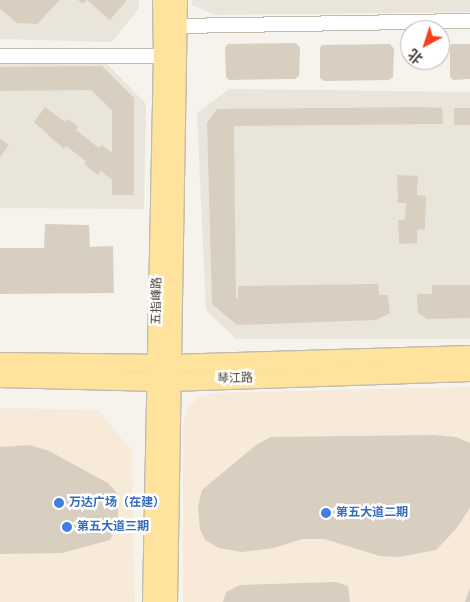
<!DOCTYPE html>
<html>
<head>
<meta charset="utf-8">
<style>
	body { margin:0 }
	#map { position:relative; width:470px; height:602px; overflow:hidden; background:#f6f3ec; font-family:"Fira Sans Condensed","Noto Sans SC",sans-serif }
	div>[style] { position:absolute }
	.residential>* { inset:0; background:#eae5da }
	.commercial>* { inset:0; background:#f7ead8 }
	.building>* { inset:0; background:#d8cfc1; transform-origin:0 0 }
	.roads { filter:drop-shadow(1px 0 #c2bbae) drop-shadow(-1px 0 #c2bbae) drop-shadow(0 1px #c2bbae) drop-shadow(0 -1px #c2bbae) }
	.minor>* { height:14px; margin:-7px; padding:0 7px; transform-origin:7px; border-radius:7px; background:#fff }
	.major>* { height:18px; margin:-9px; padding:0 9px; transform-origin:9px; border-radius:9px; background:#ffe39c }
	.dots>* { width:14px; height:14px; translate:-50% -50%; box-sizing:border-box; border:2px solid #fff; border-radius:50% }
	span { translate:-50% -50%; white-space:nowrap; text-align:center; line-height:1.15; -webkit-text-stroke:5px #fff; paint-order:stroke }
	.street-label { font-size:12px; color:#4b4439 }
	.shop-label { font-size:12px; color:#366cbe; font-weight:700 }
	.left { translate:0 -50%; text-align:left }
	.north { position:absolute; left:400px; top:20px; width:50px; height:50px; box-sizing:border-box; background:#fff; border:1px solid #b7b4b0; border-radius:50%; rotate:220deg; font-size:14px; font-weight:700; line-height:20px; text-align:center; color:#4b4439 }
	.north::after { content:''; display:block; margin:auto; width:18px; height:22px; background:#fc3f1d; clip-path:polygon(50% 0,100% 100%,50% 72%,0 100%) }
</style>
</head>
<body>
<div id="map">
	<div class="residential">
		<i style="clip-path:polygon(0 0,139px 0,139px 8px,112px 42px,0 39px)"></i>
		<i style="clip-path:polygon(192px 0,470px 0,470px 12px,215px 15px,192px 5px)"></i>
		<i style="clip-path:polygon(105px 62px,146px 104px,144px 209px,0 208px,0 63px)"></i>
		<i style="clip-path:polygon(229px 89px,470px 92px,470px 339px,236px 339px,206px 310px,197px 113px)"></i>
	</div>
	<div class="commercial">
		<i style="clip-path:polygon(470px 387px,470px 602px,183px 602px,183px 424px,188px 409px,197px 398px,212px 393px)"></i>
		<i style="clip-path:polygon(0 408px,98px 410px,132px 451px,135px 602px,0 602px)"></i>
	</div>
	<div class="building">
		<i style="clip-path:polygon(0 0,60px 0,37px 24px,17px 23px,0 9px)"></i>
		<i style="clip-path:polygon(78px 0,127px 0,110px 20px,87px 0,83px 4px)"></i>
		<i style="clip-path:polygon(296px 43px,300px 48px,299px 76px,295px 79px,229px 80px,226px 77px,225px 47px,228px 44px)"></i>
		<i style="clip-path:polygon(390px 44px,394px 49px,393px 77px,389px 80px,324px 81px,320px 78px,320px 48px,322px 45px)"></i>
		<i style="clip-path:polygon(452px 44px,470px 44px,470px 79px,453px 80px,450px 77px,450px 46px)"></i>
		<i style="clip-path:polygon(102px 66px,134px 98px,134px 195px,112px 195px,112px 180px,101px 171px,98px 175px,84px 164px,86px 161px,66px 146px,64px 149px,34px 122px,45px 107px,65px 122px,68px 119px,78px 127px,76px 130px,99px 148px,102px 145px,112px 153px,112px 110px,91px 90px,0 91px,0 67px)"></i>
		<i style="clip-path:polygon(422px 107px,442px 108px,443px 124px,234px 126px,236px 298px,238px 298px,238px 286px,378px 284px,379px 295px,388px 295px,390px 313px,376px 320px,237px 325px,212px 304px,207px 123px,217px 109px)"></i>
		<i style="left:470px;top:108px;width:17px;height:16px;rotate:90deg"></i>
		<i style="clip-path:polygon(0 138px,9px 145px,0 157px)"></i>
		<i style="clip-path:polygon(397px 175px,418px 176px,417px 195px,426px 196px,425px 229px,417px 230px,417px 243px,399px 244px,398px 220px,405px 220px,406px 203px,398px 203px)"></i>
		<i style="clip-path:polygon(45px 224px,89px 225px,90px 247px,113px 246px,114px 293px,0 294px,0 248px,44px 248px)"></i>
		<i style="clip-path:polygon(432px 285px,470px 285px,470px 318px,427px 319px,418px 313px,417px 294px,432px 294px)"></i>
		<i style="clip-path:polygon(433px 435px,456px 437px,470px 443px,470px 508px,456px 529px,436px 550px,399px 557px,380px 556px,324px 539px,302px 539px,274px 548px,242px 552px,219px 548px,205px 540px,200px 529px,198px 507px,202px 490px,256px 445px,271px 437px)"></i>
		<i style="clip-path:polygon(30px 445px,49px 451px,108px 483px,118px 494px,118px 526px,110px 540px,62px 553px,0 554px,0 447px)"></i>
		<i style="clip-path:polygon(336px 582px,348px 586px,350px 602px,223px 602px,226px 592px,240px 585px)"></i>
		<i style="clip-path:polygon(470px 588px,470px 602px,465px 602px)"></i>
	</div>
	<div class="roads">
		<div class="minor">
			<i style="left:179px;top:26px;width:291px;rotate:-1deg"></i>
			<i style="left:0;top:56px;width:163px"></i>
		</div>
		<div class="major">
			<i style="left:0;top:362px;width:170px;rotate:0.7deg"></i>
			<i style="left:170px;top:364px;width:300px;rotate:-1.7deg"></i>
			<i style="left:0;top:378px;width:169px;rotate:1.4deg"></i>
			<i style="left:169px;top:382px;width:301px;rotate:-1.9deg"></i>
			<i style="left:152px;top:602px;width:546px;rotate:-88.85deg"></i>
			<i style="left:163px;top:56px;width:56px;rotate:-91deg"></i>
			<i style="left:168px;top:602px;width:602px;rotate:-89.05deg"></i>
		</div>
	</div>
	<div class="dots">
		<i style="left:59px;top:503px;background:#3f7fe0"></i>
		<i style="left:326px;top:513px;background:#3f7fe0"></i>
		<i style="left:67px;top:527px;background:#3f7fe0"></i>
	</div>
	<div class="street-label">
		<span style="left:157px;top:301px;rotate:-89deg">五指峰路</span>
		<span style="left:235px;top:379px;rotate:-2deg">琴江路</span>
	</div>
	<div class="shop-label">
		<span class="left" style="left:69px;top:503px">万达广场（在建）</span>
		<span class="left" style="left:336px;top:513px">第五大道二期</span>
		<span class="left" style="left:77px;top:527px">第五大道三期</span>
	</div>
	<div class="north">北</div>
</div>
</body>
</html>
